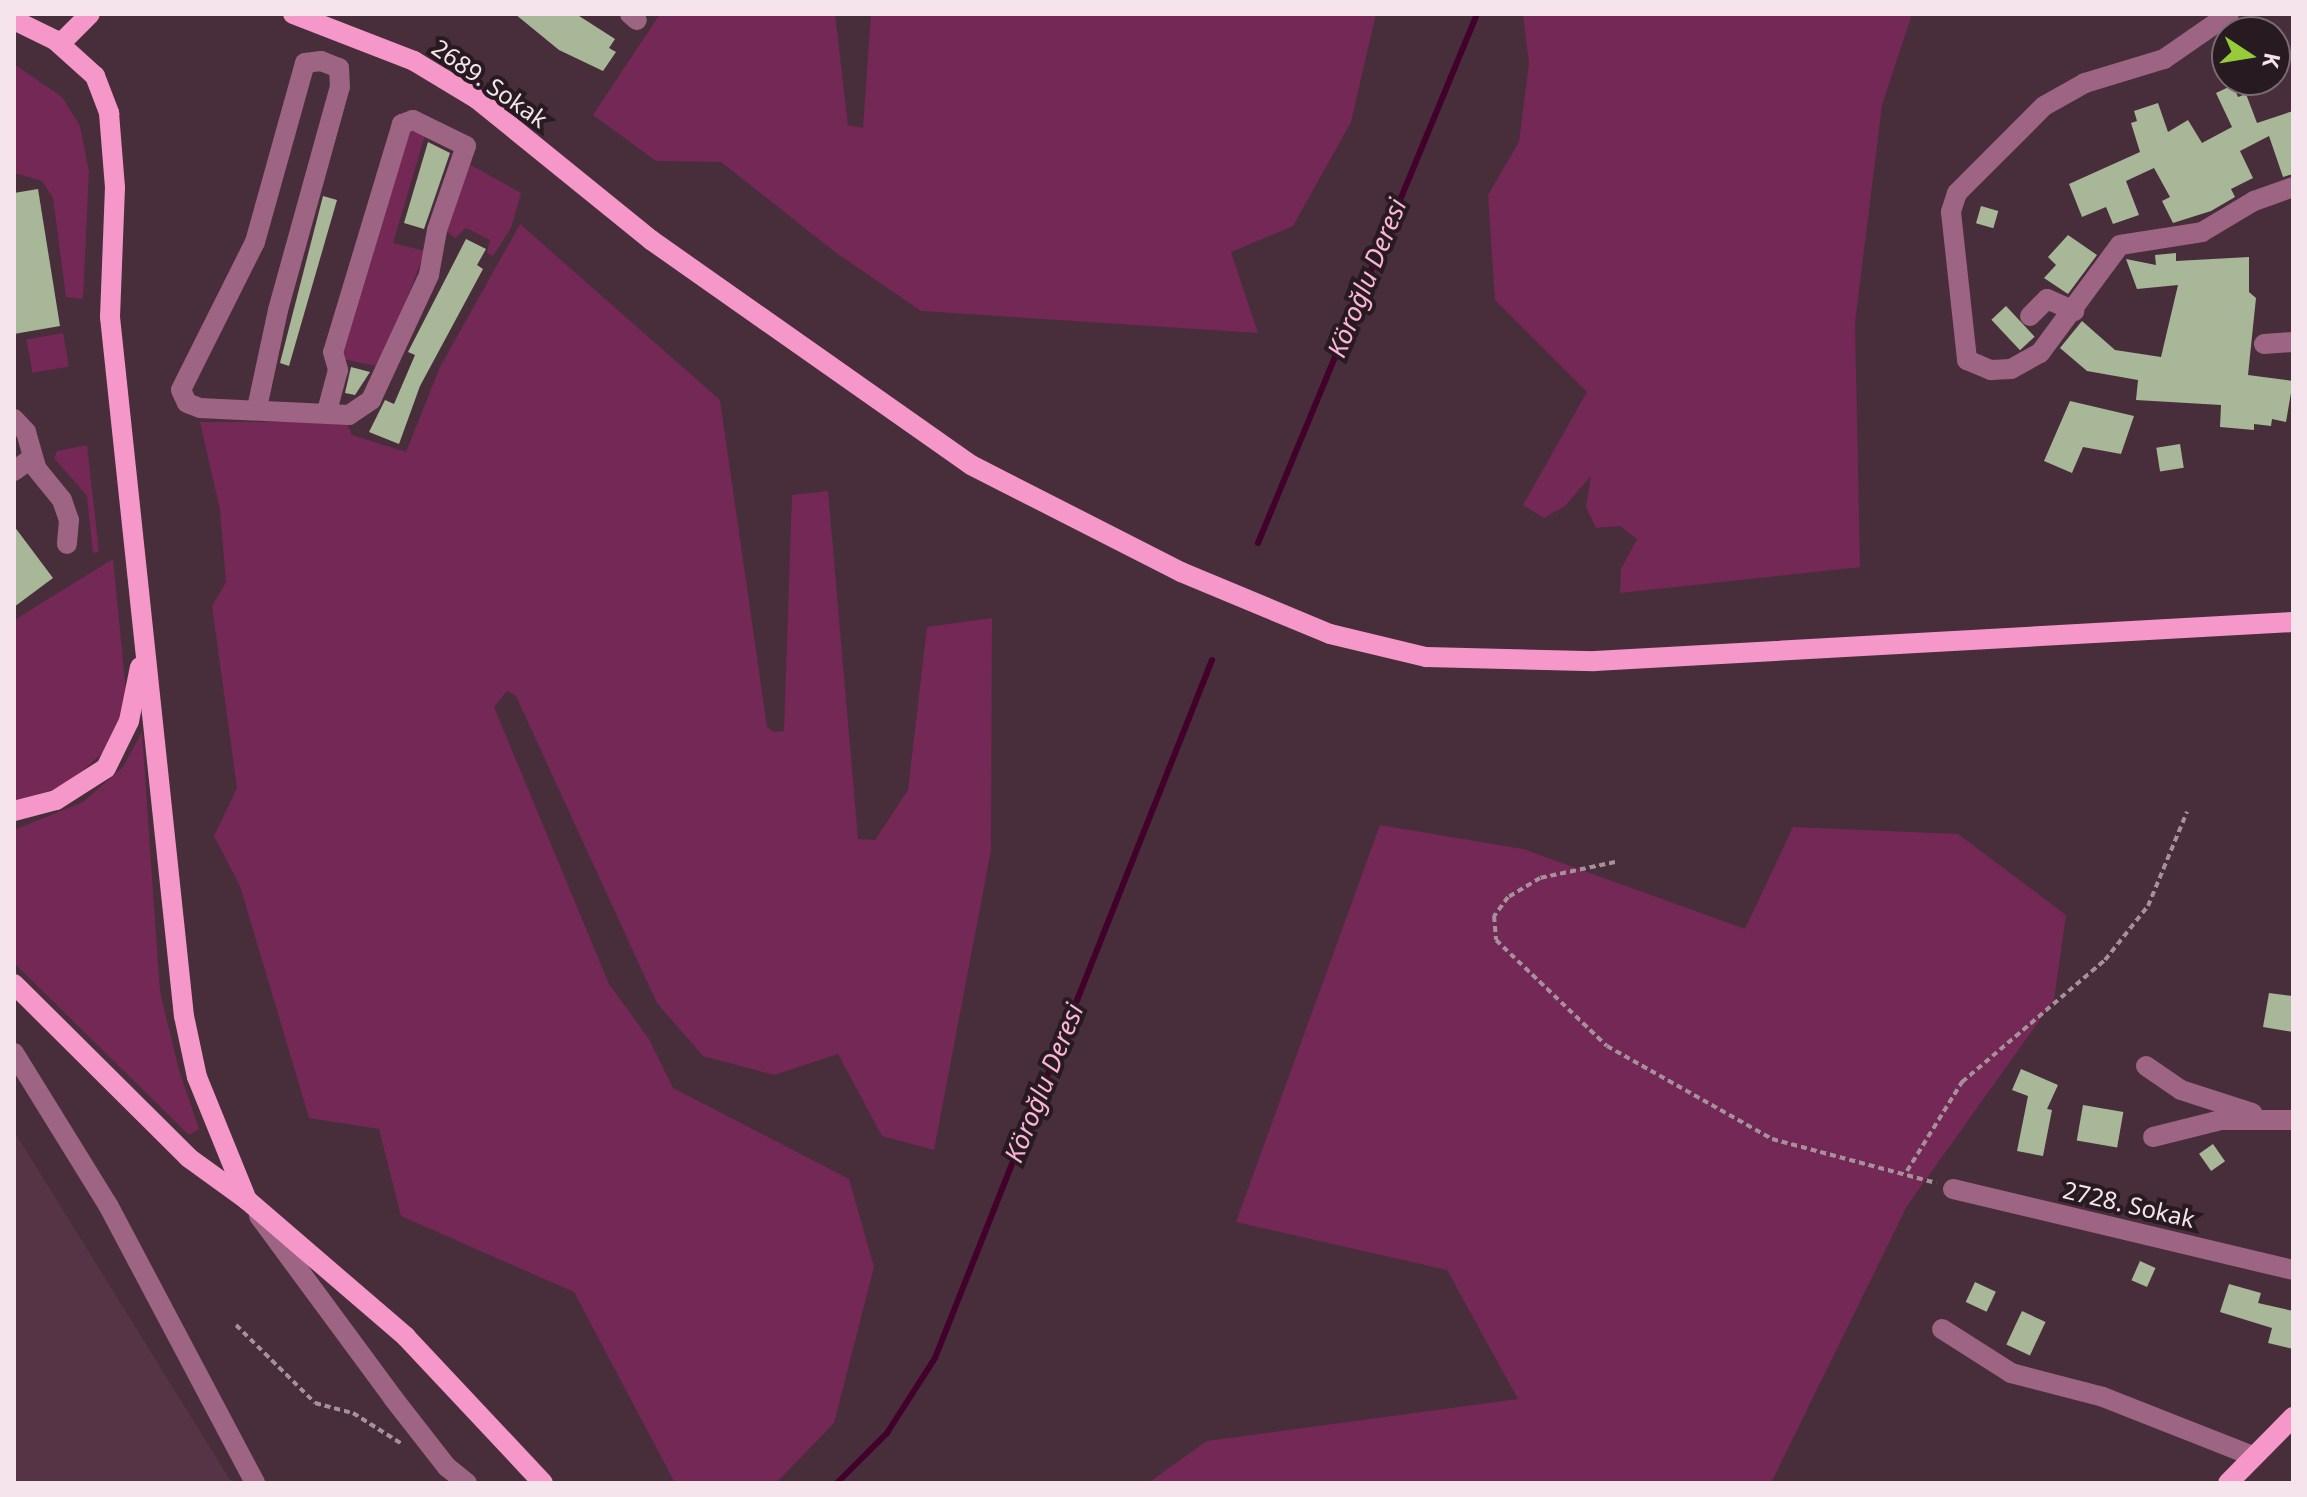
<!DOCTYPE html>
<html>
<head>
<meta charset="utf-8">
<style>
	body { margin:0 }
	#map { position:relative; width:2307px; height:1497px; overflow:hidden; background:#482d3b; font-family:"Noto Sans",sans-serif }
	div>[style] { position:absolute }
	.built>* { inset:0; background:#563446 }
	.green>* { inset:0; background:#742855; transform-origin:0 0 }
	.stream>* { height:6px; margin:-3px; padding:0 3px; transform-origin:3px; border-radius:3px; background:#42012b }
	.building>* { inset:0; background:#a8b798; transform-origin:0 0 }
	.path>* { height:4px; margin-top:-2px; transform-origin:0; background:repeating-linear-gradient(90deg,#a6909a 0 6px,transparent 0 10px) }
	.minor>* { height:20px; margin:-10px; padding:0 10px; transform-origin:10px; border-radius:10px; background:#9e6483 }
	.major>* { height:20px; margin:-10px; padding:0 10px; transform-origin:10px; border-radius:10px; background:#f697ca }
	span { translate:-50% -50%; white-space:nowrap; text-align:center; line-height:1.15; -webkit-text-stroke:8px #271a20; paint-order:stroke }
	.street-label { font-size:24px; color:#f6e4ec }
	.water-label { font-size:26px; color:#fdb4d9; font-style:italic }
	.frame { position:absolute; inset:0; border:16px solid #f6e4ec; pointer-events:none }
	.north { position:absolute; left:2211px; top:16px; width:80px; height:80px; box-sizing:border-box; background:#271a20; border:2px solid #7a6b72; border-radius:50%; rotate:102deg; font-size:22px; font-weight:700; line-height:32px; text-align:center; color:#f6e4ec }
	.north::after { content:''; display:block; margin:auto; width:28px; height:36px; background:#96cc39; clip-path:polygon(50% 0,100% 100%,50% 72%,0 100%) }
</style>
</head>
<body>
<div id="map">
	<div class="built">
		<i style="clip-path:polygon(14px 1131px,232px 1483px,14px 1483px)"></i>
	</div>
	<div class="green">
		<i style="clip-path:polygon(660px 14px,835px 14px,848px 125px,863px 128px,871px 14px,1376px 14px,1351px 122px,1293px 226px,1231px 252px,1258px 333px,921px 311px,835px 252px,721px 162px,656px 161px,593px 115px)"></i>
		<i style="clip-path:polygon(1523px 14px,1912px 14px,1882px 105px,1855px 323px,1860px 567px,1620px 593px,1621px 569px,1637px 539px,1620px 526px,1596px 528px,1586px 507px,1591px 476px,1565px 506px,1544px 518px,1523px 505px,1587px 392px,1495px 300px,1488px 195px,1519px 142px,1529px 63px)"></i>
		<i style="clip-path:polygon(14px 64px,62px 97px,80px 126px,89px 171px,83px 299px,66px 297px,53px 198px,42px 181px,14px 173px)"></i>
		<i style="clip-path:polygon(405px 130px,425px 135px,393px 243px,425px 251px,381px 367px,342px 359px,340px 350px)"></i>
		<i style="clip-path:polygon(469px 164px,521px 193px,511px 228px,493px 256px,487px 253px,490px 240px,466px 228px,455px 238px,445px 230px)"></i>
		<i style="clip-path:polygon(520px 224px,720px 400px,767px 727px,774px 732px,784px 731px,792px 495px,828px 491px,858px 839px,875px 840px,908px 790px,927px 627px,992px 618px,991px 850px,934px 1150px,882px 1136px,838px 1054px,774px 1075px,703px 1056px,657px 1003px,516px 696px,507px 691px,494px 707px,609px 984px,649px 1039px,673px 1088px,849px 1179px,874px 1267px,834px 1423px,776px 1483px,675px 1483px,574px 1292px,401px 1216px,379px 1129px,309px 1118px,240px 886px,214px 836px,237px 788px,212px 606px,226px 582px,220px 510px,200px 422px,346px 422px,352px 435px,406px 452px,440px 367px)"></i>
		<i style="left:63px;top:333px;width:34px;height:37px;rotate:80deg"></i>
		<i style="clip-path:polygon(87px 445px,99px 552px,93px 553px,87px 496px,54px 458px,57px 451px)"></i>
		<i style="clip-path:polygon(113px 559px,127px 702px,109px 747px,69px 783px,14px 804px,14px 620px)"></i>
		<i style="clip-path:polygon(142px 732px,160px 992px,179px 1070px,199px 1129px,189px 1135px,14px 963px,14px 830px,83px 802px,123px 767px)"></i>
		<i style="clip-path:polygon(1380px 825px,1523px 849px,1745px 929px,1793px 827px,1958px 834px,2066px 915px,2054px 1000px,1907px 1206px,1771px 1483px,1148px 1483px,1207px 1441px,1518px 1399px,1447px 1270px,1236px 1222px)"></i>
	</div>
	<div class="stream">
		<i style="left:1258px;top:543px;width:573px;rotate:-67.51deg"></i>
		<i style="left:837px;top:1483px;width:71px;rotate:-45deg"></i>
		<i style="left:887px;top:1433px;width:89px;rotate:-57.4deg"></i>
		<i style="left:935px;top:1358px;width:751px;rotate:-68.35deg"></i>
	</div>
	<div class="building">
		<i style="clip-path:polygon(515px 14px,576px 14px,615px 39px,609px 48px,616px 52px,603px 71px,559px 50px)"></i>
		<i style="clip-path:polygon(2233px 85px,2238px 97px,2246px 94px,2257px 123px,2293px 111px,2293px 174px,2283px 177px,2269px 136px,2240px 151px,2253px 178px,2231px 189px,2235px 197px,2211px 211px,2173px 223px,2162px 201px,2170px 197px,2154px 168px,2126px 181px,2139px 215px,2113px 224px,2106px 207px,2082px 217px,2069px 184px,2140px 152px,2131px 123px,2137px 121px,2134px 111px,2158px 103px,2168px 132px,2188px 120px,2202px 143px,2232px 127px,2216px 93px)"></i>
		<i style="clip-path:polygon(428px 142px,450px 153px,424px 229px,404px 223px)"></i>
		<i style="clip-path:polygon(38px 189px,60px 326px,14px 334px,14px 193px)"></i>
		<i style="clip-path:polygon(323px 196px,337px 200px,289px 366px,280px 363px)"></i>
		<i style="left:1981px;top:206px;width:18px;height:18px;rotate:16deg"></i>
		<i style="clip-path:polygon(2068px 235px,2097px 255px,2068px 294px,2044px 278px,2056px 265px,2048px 257px)"></i>
		<i style="clip-path:polygon(466px 239px,486px 249px,477px 265px,483px 269px,420px 386px,399px 444px,369px 432px,385px 400px,394px 404px,415px 355px,408px 352px)"></i>
		<i style="clip-path:polygon(2176px 253px,2176px 261px,2249px 257px,2249px 292px,2256px 298px,2248px 375px,2293px 381px,2286px 422px,2272px 419px,2271px 426px,2254px 424px,2254px 430px,2220px 427px,2221px 405px,2136px 400px,2138px 380px,2087px 371px,2060px 348px,2082px 321px,2115px 350px,2161px 357px,2178px 285px,2137px 289px,2126px 259px,2156px 265px,2155px 255px)"></i>
		<i style="left:2006px;top:306px;width:42px;height:20px;rotate:47deg"></i>
		<i style="clip-path:polygon(351px 367px,370px 372px,355px 395px,345px 393px)"></i>
		<i style="clip-path:polygon(2070px 401px,2134px 416px,2121px 454px,2083px 447px,2072px 473px,2044px 461px)"></i>
		<i style="left:2180px;top:444px;width:24px;height:24px;rotate:81deg"></i>
		<i style="clip-path:polygon(14px 526px,53px 578px,14px 607px)"></i>
		<i style="clip-path:polygon(2269px 993px,2293px 996px,2293px 1032px,2263px 1027px)"></i>
		<i style="clip-path:polygon(2021px 1069px,2058px 1085px,2047px 1109px,2052px 1110px,2043px 1156px,2017px 1151px,2028px 1096px,2012px 1090px)"></i>
		<i style="left:2083px;top:1105px;width:41px;height:36px;rotate:10deg"></i>
		<i style="left:2213px;top:1144px;width:21px;height:17px;rotate:55deg"></i>
		<i style="left:2140px;top:1261px;width:17px;height:21px;rotate:24deg"></i>
		<i style="left:1975px;top:1282px;width:23px;height:22px;rotate:25deg"></i>
		<i style="clip-path:polygon(2229px 1284px,2261px 1293px,2258px 1303px,2293px 1311px,2293px 1349px,2268px 1343px,2272px 1328px,2220px 1312px)"></i>
		<i style="left:2022px;top:1311px;width:26px;height:37px;rotate:25deg"></i>
	</div>
	<div class="path">
		<i style="left:1615px;top:862px;width:77px;rotate:168deg"></i>
		<i style="left:1540px;top:878px;width:37px;rotate:149deg"></i>
		<i style="left:1508px;top:897px;width:24px;rotate:126deg"></i>
		<i style="left:1494px;top:916px;width:24px;rotate:85deg"></i>
		<i style="left:1496px;top:940px;width:153px;rotate:43.7deg"></i>
		<i style="left:1607px;top:1046px;width:189px;rotate:29.4deg"></i>
		<i style="left:1772px;top:1139px;width:170px;rotate:15deg"></i>
		<i style="left:1907px;top:1171px;width:105px;rotate:-58.3deg"></i>
		<i style="left:1962px;top:1082px;width:188px;rotate:-40.5deg"></i>
		<i style="left:2105px;top:960px;width:69px;rotate:-51.5deg"></i>
		<i style="left:2148px;top:906px;width:102px;rotate:-67.5deg"></i>
		<i style="left:236px;top:1325px;width:111px;rotate:44.6deg"></i>
		<i style="left:315px;top:1403px;width:39px;rotate:15deg"></i>
		<i style="left:353px;top:1413px;width:58px;rotate:32.3deg"></i>
	</div>
	<div class="minor">
		<i style="left:630px;top:14px;width:9px;rotate:41deg"></i>
		<i style="left:2229px;top:14px;width:79px;rotate:145.3deg"></i>
		<i style="left:2164px;top:59px;width:83px;rotate:163.1deg"></i>
		<i style="left:2085px;top:83px;width:47px;rotate:150.7deg"></i>
		<i style="left:2044px;top:106px;width:123px;rotate:135deg"></i>
		<i style="left:1957px;top:193px;width:20px;rotate:108deg"></i>
		<i style="left:1951px;top:212px;width:149px;rotate:83.8deg"></i>
		<i style="left:1967px;top:360px;width:26px;rotate:23deg"></i>
		<i style="left:1991px;top:370px;width:20px;rotate:-3deg"></i>
		<i style="left:2011px;top:369px;width:33px;rotate:-29deg"></i>
		<i style="left:2040px;top:353px;width:134px;rotate:-53.5deg"></i>
		<i style="left:2120px;top:245px;width:83px;rotate:-9deg"></i>
		<i style="left:2202px;top:232px;width:61px;rotate:-30.8deg"></i>
		<i style="left:2254px;top:201px;width:41px;rotate:-19.7deg"></i>
		<i style="left:2030px;top:316px;width:24px;rotate:-45deg"></i>
		<i style="left:2047px;top:299px;width:30px;rotate:24deg"></i>
		<i style="left:2264px;top:344px;width:29px;rotate:-4deg"></i>
		<i style="left:257px;top:408px;width:100px;rotate:-77.9deg"></i>
		<i style="left:278px;top:310px;width:231px;rotate:-74.5deg"></i>
		<i style="left:340px;top:87px;width:19px;rotate:-93deg"></i>
		<i style="left:339px;top:68px;width:19px;rotate:-159deg"></i>
		<i style="left:321px;top:61px;width:16px;rotate:173deg"></i>
		<i style="left:305px;top:63px;width:186px;rotate:105.6deg"></i>
		<i style="left:255px;top:242px;width:165px;rotate:116.6deg"></i>
		<i style="left:181px;top:390px;width:14px;rotate:65deg"></i>
		<i style="left:187px;top:403px;width:14px;rotate:21deg"></i>
		<i style="left:200px;top:408px;width:149px;rotate:2.7deg"></i>
		<i style="left:349px;top:415px;width:27px;rotate:-34deg"></i>
		<i style="left:371px;top:400px;width:138px;rotate:-65.1deg"></i>
		<i style="left:429px;top:275px;width:46px;rotate:-79.9deg"></i>
		<i style="left:437px;top:230px;width:89px;rotate:-71deg"></i>
		<i style="left:466px;top:146px;width:59px;rotate:-153.9deg"></i>
		<i style="left:413px;top:120px;width:12px;rotate:160deg"></i>
		<i style="left:402px;top:124px;width:238px;rotate:106.8deg"></i>
		<i style="left:333px;top:352px;width:19px;rotate:74deg"></i>
		<i style="left:338px;top:370px;width:42px;rotate:105deg"></i>
		<i style="left:14px;top:419px;width:18px;rotate:47deg"></i>
		<i style="left:26px;top:432px;width:37px;rotate:74deg"></i>
		<i style="left:36px;top:468px;width:41px;rotate:50.9deg"></i>
		<i style="left:62px;top:500px;width:21px;rotate:71deg"></i>
		<i style="left:69px;top:520px;width:24px;rotate:95deg"></i>
		<i style="left:14px;top:471px;width:22px;rotate:-36deg"></i>
		<i style="left:14px;top:1053px;width:179px;rotate:58.3deg"></i>
		<i style="left:108px;top:1205px;width:314px;rotate:62.1deg"></i>
		<i style="left:2146px;top:1066px;width:42px;rotate:34.4deg"></i>
		<i style="left:2181px;top:1090px;width:75px;rotate:17.9deg"></i>
		<i style="left:2153px;top:1137px;width:70px;rotate:-14deg"></i>
		<i style="left:2221px;top:1120px;width:72px"></i>
		<i style="left:1953px;top:1189px;width:350px;rotate:13.4deg"></i>
		<i style="left:259px;top:1216px;width:226px;rotate:53.6deg"></i>
		<i style="left:393px;top:1398px;width:88px;rotate:52deg"></i>
		<i style="left:447px;top:1467px;width:26px;rotate:39deg"></i>
		<i style="left:1942px;top:1329px;width:82px;rotate:32.5deg"></i>
		<i style="left:2011px;top:1373px;width:95px;rotate:14.6deg"></i>
		<i style="left:2103px;top:1397px;width:161px;rotate:21.5deg"></i>
	</div>
	<div class="major">
		<i style="left:293px;top:14px;width:130px;rotate:21.2deg"></i>
		<i style="left:414px;top:61px;width:74px;rotate:31.1deg"></i>
		<i style="left:477px;top:99px;width:224px;rotate:39deg"></i>
		<i style="left:651px;top:240px;width:391px;rotate:35.1deg"></i>
		<i style="left:971px;top:465px;width:236px;rotate:27deg"></i>
		<i style="left:1181px;top:572px;width:161px;rotate:22.6deg"></i>
		<i style="left:1330px;top:634px;width:99px;rotate:13.5deg"></i>
		<i style="left:1426px;top:657px;width:169px;rotate:1.4deg"></i>
		<i style="left:1595px;top:661px;width:699px;rotate:-3.2deg"></i>
		<i style="left:14px;top:20px;width:46px;rotate:26deg"></i>
		<i style="left:55px;top:40px;width:54px;rotate:42deg"></i>
		<i style="left:95px;top:76px;width:40px;rotate:69deg"></i>
		<i style="left:109px;top:113px;width:74px;rotate:85.4deg"></i>
		<i style="left:115px;top:187px;width:130px;rotate:92.2deg"></i>
		<i style="left:110px;top:317px;width:703px;rotate:83.96deg"></i>
		<i style="left:184px;top:1016px;width:62px;rotate:78deg"></i>
		<i style="left:197px;top:1077px;width:133px;rotate:67.9deg"></i>
		<i style="left:60px;top:44px;width:42px;rotate:-45deg"></i>
		<i style="left:14px;top:811px;width:43px;rotate:-14.7deg"></i>
		<i style="left:56px;top:800px;width:59px;rotate:-32.6deg"></i>
		<i style="left:106px;top:768px;width:52px;rotate:-63.9deg"></i>
		<i style="left:129px;top:721px;width:55px;rotate:-78.5deg"></i>
		<i style="left:14px;top:984px;width:247px;rotate:44.8deg"></i>
		<i style="left:189px;top:1158px;width:72px;rotate:35.9deg"></i>
		<i style="left:247px;top:1200px;width:210px;rotate:40.7deg"></i>
		<i style="left:406px;top:1337px;width:200px;rotate:46.8deg"></i>
		<i style="left:2228px;top:1483px;width:93px;rotate:-45.4deg"></i>
	</div>
	<div class="street-label">
		<span style="left:490px;top:83px;rotate:35deg">2689. Sokak</span>
		<span style="left:2129px;top:1204px;rotate:13deg">2728. Sokak</span>
	</div>
	<div class="water-label">
		<span style="left:1367px;top:278px;rotate:-68deg">Köroğlu Deresi</span>
		<span style="left:1044px;top:1083px;rotate:-68deg">Köroğlu Deresi</span>
	</div>
	<div class="frame"></div>
	<div class="north">K</div>
</div>
</body>
</html>
